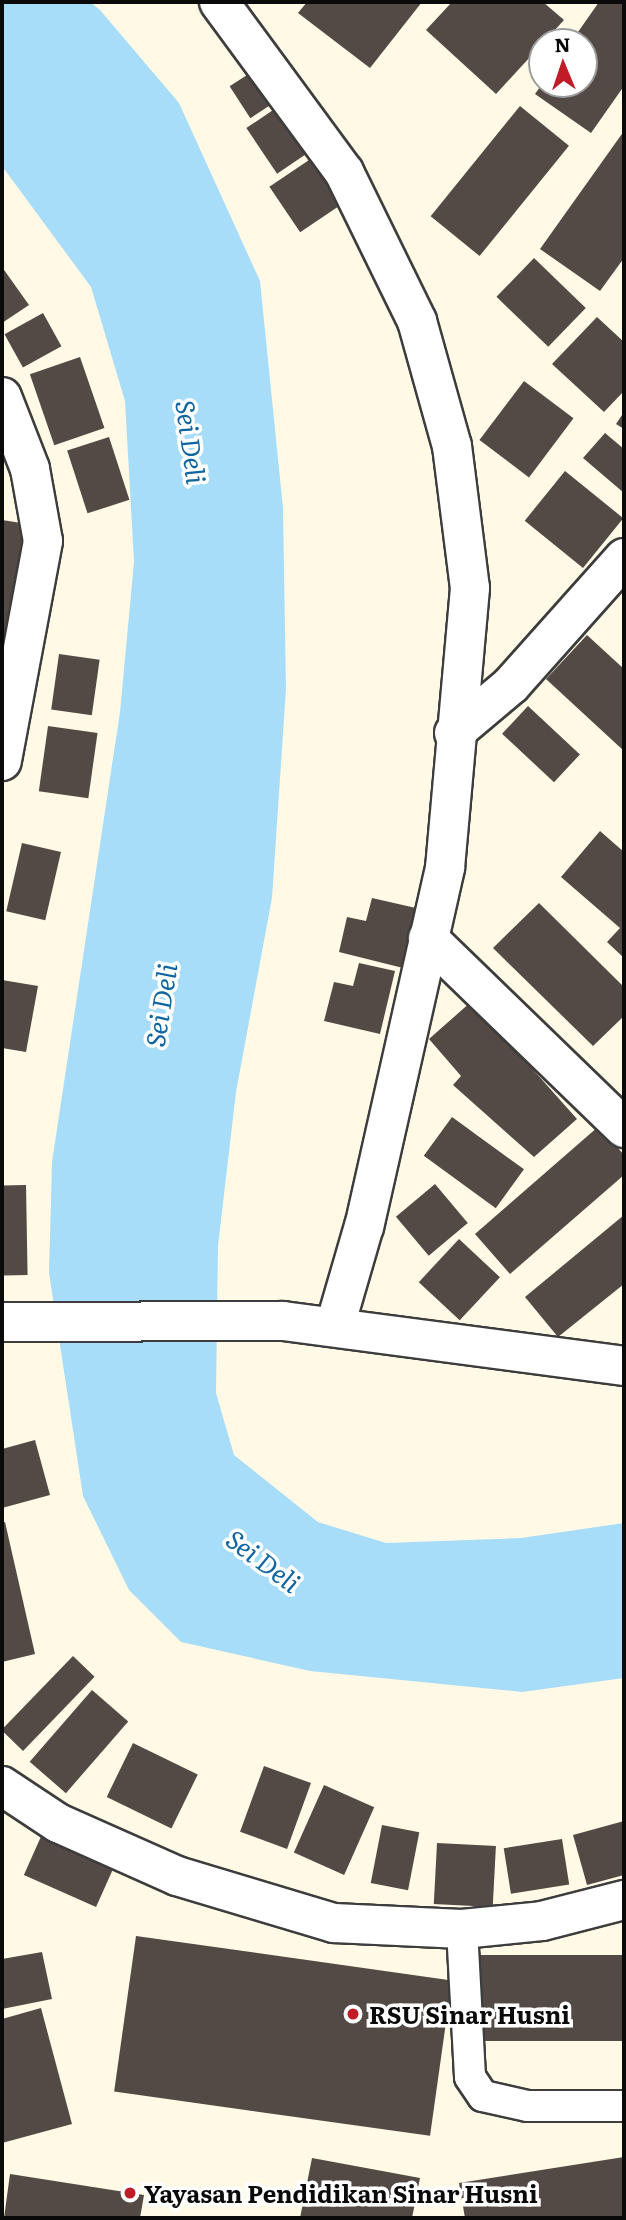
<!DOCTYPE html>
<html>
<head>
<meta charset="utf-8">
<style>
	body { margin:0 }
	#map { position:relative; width:626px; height:2220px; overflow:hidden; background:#fff9e6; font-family:Literata,serif }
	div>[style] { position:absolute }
	.water>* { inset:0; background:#a8ddf9 }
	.building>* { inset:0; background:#534a46; transform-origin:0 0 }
	.roads { filter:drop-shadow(2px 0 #3d3d3d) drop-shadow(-2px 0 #3d3d3d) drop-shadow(0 2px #3d3d3d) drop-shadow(0 -2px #3d3d3d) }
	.service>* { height:30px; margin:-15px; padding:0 15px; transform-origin:15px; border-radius:15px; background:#fff }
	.minor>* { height:38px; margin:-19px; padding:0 19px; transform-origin:19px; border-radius:19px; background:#fff }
	.dots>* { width:19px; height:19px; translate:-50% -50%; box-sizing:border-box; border:4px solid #fff; border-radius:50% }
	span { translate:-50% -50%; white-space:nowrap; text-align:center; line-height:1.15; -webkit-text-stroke:7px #fff; paint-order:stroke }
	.poi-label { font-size:24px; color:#0a0a0a; font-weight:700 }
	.left { translate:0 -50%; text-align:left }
	.water-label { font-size:26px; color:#0e65a0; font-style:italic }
	.frame { position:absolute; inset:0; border:4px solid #0a0a0a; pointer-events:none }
	.north { position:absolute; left:528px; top:28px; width:70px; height:70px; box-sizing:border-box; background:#fff; border:2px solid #9d9d9d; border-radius:50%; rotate:358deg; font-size:19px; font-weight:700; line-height:28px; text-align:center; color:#0a0a0a }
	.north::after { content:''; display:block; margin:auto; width:24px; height:32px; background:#bf1c28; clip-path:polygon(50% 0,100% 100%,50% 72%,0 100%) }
</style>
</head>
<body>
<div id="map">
	<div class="water">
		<i style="clip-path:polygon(2px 2px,90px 2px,100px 10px,179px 103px,260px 281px,283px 508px,286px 689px,272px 898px,236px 1092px,218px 1246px,216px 1393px,234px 1455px,318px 1522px,386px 1543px,521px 1538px,624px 1523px,624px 1678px,522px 1692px,310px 1671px,181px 1642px,129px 1590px,83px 1496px,49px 1273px,52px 1162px,120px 712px,134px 562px,125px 401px,91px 287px,2px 166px)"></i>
	</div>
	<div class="building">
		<i style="clip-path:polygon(307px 2px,422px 2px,370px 68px,298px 13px)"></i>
		<i style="clip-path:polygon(452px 2px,543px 2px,564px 20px,496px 94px,426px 30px)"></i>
		<i style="clip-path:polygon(599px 2px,624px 2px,624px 86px,591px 133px,535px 94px,542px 84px,584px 84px,584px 42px,571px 42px)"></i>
		<i style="left:264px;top:64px;width:38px;height:41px;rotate:57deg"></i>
		<i style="left:282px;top:104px;width:55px;height:43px;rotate:56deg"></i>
		<i style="left:520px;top:106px;width:63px;height:142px;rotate:39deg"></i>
		<i style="clip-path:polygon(624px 131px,624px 258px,600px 291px,540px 249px)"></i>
		<i style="left:315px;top:156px;width:55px;height:55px;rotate:56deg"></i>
		<i style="left:534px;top:258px;width:72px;height:54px;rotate:44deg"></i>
		<i style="clip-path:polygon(2px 267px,29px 305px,2px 323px)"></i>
		<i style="left:43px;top:313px;width:38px;height:44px;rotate:61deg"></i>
		<i style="clip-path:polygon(597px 317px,624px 342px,624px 391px,604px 412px,552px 364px)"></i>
		<i style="left:80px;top:357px;width:75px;height:53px;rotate:71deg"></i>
		<i style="left:524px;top:381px;width:62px;height:74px;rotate:37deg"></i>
		<i style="clip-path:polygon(624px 412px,624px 429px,616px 424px)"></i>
		<i style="clip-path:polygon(605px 433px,624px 449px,624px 493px,583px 458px)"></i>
		<i style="left:109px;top:437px;width:66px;height:44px;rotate:72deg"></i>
		<i style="left:565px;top:471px;width:75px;height:64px;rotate:39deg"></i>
		<i style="clip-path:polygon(2px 520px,34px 525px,2px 672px)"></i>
		<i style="clip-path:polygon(587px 635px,624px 669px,624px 751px,546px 679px)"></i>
		<i style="left:59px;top:654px;width:41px;height:56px;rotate:8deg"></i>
		<i style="left:528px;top:706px;width:71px;height:38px;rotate:43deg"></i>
		<i style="left:48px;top:726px;width:50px;height:66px;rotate:8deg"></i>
		<i style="clip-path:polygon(600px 831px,624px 852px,624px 958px,607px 942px,620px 928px,561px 877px)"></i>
		<i style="left:22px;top:843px;width:40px;height:70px;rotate:13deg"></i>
		<i style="clip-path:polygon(372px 898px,429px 911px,415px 971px,339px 952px,347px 917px,366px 921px)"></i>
		<i style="clip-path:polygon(539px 903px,624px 987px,624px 1016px,593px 1046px,493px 948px)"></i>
		<i style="clip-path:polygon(359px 963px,395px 971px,380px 1034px,324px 1021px,334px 982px,353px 986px)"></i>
		<i style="clip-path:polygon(2px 980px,38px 986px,26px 1052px,2px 1048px)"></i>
		<i style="clip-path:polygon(472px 1001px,577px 1119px,534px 1157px,453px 1085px,461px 1076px,429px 1039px)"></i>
		<i style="left:452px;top:1117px;width:89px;height:48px;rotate:36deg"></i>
		<i style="clip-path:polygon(599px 1126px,624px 1155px,624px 1175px,510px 1274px,475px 1234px)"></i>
		<i style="left:435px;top:1184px;width:51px;height:51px;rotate:50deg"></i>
		<i style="left:26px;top:1185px;width:90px;height:24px;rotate:89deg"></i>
		<i style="clip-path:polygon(624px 1215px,624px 1284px,558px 1337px,525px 1297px)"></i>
		<i style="left:459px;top:1239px;width:56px;height:59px;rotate:43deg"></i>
		<i style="clip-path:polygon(35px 1440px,50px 1495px,2px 1508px,2px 1449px)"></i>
		<i style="clip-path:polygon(5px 1522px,35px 1654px,2px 1662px,2px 1523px)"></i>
		<i style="left:73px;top:1656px;width:30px;height:103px;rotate:44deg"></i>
		<i style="left:92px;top:1690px;width:48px;height:95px;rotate:41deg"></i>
		<i style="left:133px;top:1743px;width:72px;height:60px;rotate:26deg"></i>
		<i style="left:264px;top:1766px;width:50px;height:70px;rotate:20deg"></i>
		<i style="left:324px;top:1785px;width:55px;height:74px;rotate:24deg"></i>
		<i style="clip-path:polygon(624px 1821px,624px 1875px,587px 1885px,573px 1835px)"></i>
		<i style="left:382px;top:1825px;width:38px;height:59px;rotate:11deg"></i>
		<i style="left:43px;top:1832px;width:79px;height:47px;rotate:24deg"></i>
		<i style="left:562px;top:1839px;width:46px;height:59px;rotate:81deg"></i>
		<i style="left:437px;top:1843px;width:59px;height:61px;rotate:3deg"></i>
		<i style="left:136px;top:1936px;width:319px;height:157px;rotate:8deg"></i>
		<i style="clip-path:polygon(42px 1952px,52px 1999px,2px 2009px,2px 1959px)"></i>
		<i style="left:624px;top:1955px;width:86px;height:157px;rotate:90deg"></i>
		<i style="clip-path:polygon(41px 2008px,72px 2124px,2px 2143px,2px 2019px)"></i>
		<i style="clip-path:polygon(624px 2157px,624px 2218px,465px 2218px,459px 2183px)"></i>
		<i style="clip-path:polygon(312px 2158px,420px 2178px,412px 2218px,300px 2218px)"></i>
		<i style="clip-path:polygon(10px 2174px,144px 2195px,140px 2218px,4px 2218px)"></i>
	</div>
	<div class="roads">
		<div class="service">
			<i style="left:462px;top:1929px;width:148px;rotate:86.9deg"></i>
			<i style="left:470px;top:2077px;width:23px;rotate:56deg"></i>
			<i style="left:483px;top:2096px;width:45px;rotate:12.8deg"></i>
			<i style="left:527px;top:2106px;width:97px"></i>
		</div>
		<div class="minor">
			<i style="left:219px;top:2px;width:211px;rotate:53.7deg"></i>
			<i style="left:344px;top:172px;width:166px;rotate:63.9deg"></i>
			<i style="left:417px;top:321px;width:130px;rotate:74.4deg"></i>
			<i style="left:452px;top:446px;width:143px;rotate:82.8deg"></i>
			<i style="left:470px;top:588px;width:281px;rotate:95.1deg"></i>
			<i style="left:445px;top:868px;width:367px;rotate:102.7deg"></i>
			<i style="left:364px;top:1226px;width:104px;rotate:106.2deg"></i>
			<i style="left:2px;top:397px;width:77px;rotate:68.7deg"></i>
			<i style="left:30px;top:469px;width:73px;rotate:79.8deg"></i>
			<i style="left:43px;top:541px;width:224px;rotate:100.6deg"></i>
			<i style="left:454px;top:733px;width:75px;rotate:-40.1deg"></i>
			<i style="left:511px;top:685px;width:170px;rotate:-48.3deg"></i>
			<i style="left:428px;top:938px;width:273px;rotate:44.1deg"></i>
			<i style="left:2px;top:1322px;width:281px;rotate:-0.2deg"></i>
			<i style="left:283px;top:1321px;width:344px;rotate:7.5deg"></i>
			<i style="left:2px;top:1786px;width:67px;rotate:33.5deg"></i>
			<i style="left:58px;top:1823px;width:130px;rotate:24deg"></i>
			<i style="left:177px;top:1876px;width:164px;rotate:16.7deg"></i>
			<i style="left:334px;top:1923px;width:128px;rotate:2.7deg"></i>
			<i style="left:462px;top:1929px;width:80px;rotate:-5.7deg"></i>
			<i style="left:542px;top:1921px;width:85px;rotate:-14.4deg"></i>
		</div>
	</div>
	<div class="dots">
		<i style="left:353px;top:2014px;background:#bf1c28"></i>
		<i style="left:130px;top:2193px;background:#bf1c28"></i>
	</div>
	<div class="poi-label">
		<span class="left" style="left:369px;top:2014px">RSU Sinar Husni</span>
		<span class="left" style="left:144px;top:2193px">Yayasan Pendidikan Sinar Husni</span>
	</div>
	<div class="water-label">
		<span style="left:192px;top:442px;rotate:82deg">Sei Deli</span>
		<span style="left:160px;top:1005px;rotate:-81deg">Sei Deli</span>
		<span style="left:264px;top:1560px;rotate:37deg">Sei Deli</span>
	</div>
	<div class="frame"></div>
	<div class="north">N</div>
</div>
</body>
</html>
